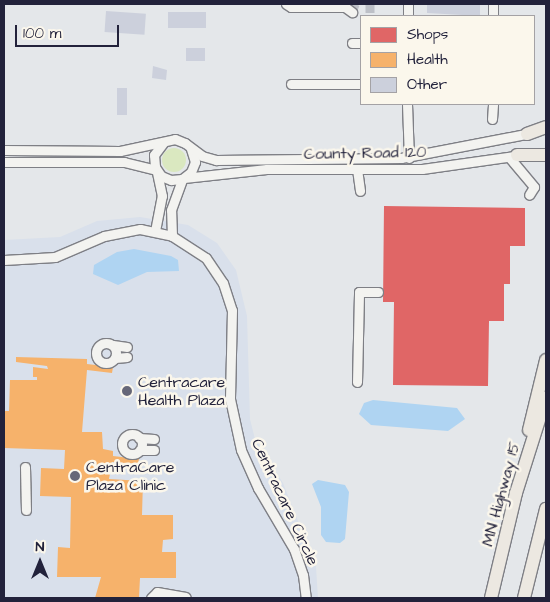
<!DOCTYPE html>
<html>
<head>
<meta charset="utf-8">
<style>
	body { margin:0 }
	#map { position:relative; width:550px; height:602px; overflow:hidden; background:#e4e7ea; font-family:"Architects Daughter",sans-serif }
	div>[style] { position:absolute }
	.built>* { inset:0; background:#d9e0eb }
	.green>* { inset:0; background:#dae8c0 }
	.round { border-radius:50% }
	.water>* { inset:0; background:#afd4f2 }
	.shops>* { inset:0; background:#e06666 }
	.health>* { inset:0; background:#f6b26b }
	.building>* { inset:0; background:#ccd0dc; transform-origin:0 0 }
	.minor-tunnel>* { height:9px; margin-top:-4.5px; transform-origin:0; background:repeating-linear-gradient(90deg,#bdc0c7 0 9px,transparent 0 13.5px) }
	.roads { filter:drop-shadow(1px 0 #7e7f85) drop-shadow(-1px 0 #7e7f85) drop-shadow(0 1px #7e7f85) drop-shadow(0 -1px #7e7f85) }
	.minor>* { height:9px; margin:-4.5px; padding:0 4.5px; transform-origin:4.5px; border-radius:4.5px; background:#f3f3f0 }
	.minor>.ring { margin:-4.5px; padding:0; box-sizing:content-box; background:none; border:9px solid #f3f3f0; border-radius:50% }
	.highway>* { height:12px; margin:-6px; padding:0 6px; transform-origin:6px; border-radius:6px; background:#ece8e1 }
	.dots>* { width:14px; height:14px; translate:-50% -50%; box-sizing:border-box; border:2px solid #fbf7ec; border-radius:50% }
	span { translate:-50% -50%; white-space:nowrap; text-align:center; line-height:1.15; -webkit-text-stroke:5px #fbf7ec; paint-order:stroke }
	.street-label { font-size:16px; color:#22223b }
	.poi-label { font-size:16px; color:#22223b }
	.left { translate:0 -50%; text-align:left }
	.frame { position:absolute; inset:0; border:5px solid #22223b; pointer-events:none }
	.legend { position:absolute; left:360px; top:15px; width:175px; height:90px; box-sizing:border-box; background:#fbf7ec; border:1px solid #a4a2a5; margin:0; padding:6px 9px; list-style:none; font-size:15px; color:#22223b }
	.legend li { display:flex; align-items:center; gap:10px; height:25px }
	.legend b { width:25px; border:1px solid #a4a2a5 }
	.north { position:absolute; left:15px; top:537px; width:50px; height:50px; -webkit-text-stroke:4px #fbf7ec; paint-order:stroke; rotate:0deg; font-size:14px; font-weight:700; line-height:20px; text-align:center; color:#22223b }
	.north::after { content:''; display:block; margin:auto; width:18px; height:22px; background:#22223b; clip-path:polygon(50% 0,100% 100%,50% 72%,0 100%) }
	.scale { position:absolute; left:15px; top:25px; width:104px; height:22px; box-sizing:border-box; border:2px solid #22223b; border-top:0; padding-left:6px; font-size:15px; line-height:18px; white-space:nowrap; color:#22223b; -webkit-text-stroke:4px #fbf7ec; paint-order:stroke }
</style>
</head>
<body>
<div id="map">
	<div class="built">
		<i style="clip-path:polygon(140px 217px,188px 225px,217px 243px,236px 270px,247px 316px,250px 419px,255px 439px,283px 483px,316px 566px,318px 598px,4px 598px,4px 240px,60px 237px,97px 221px)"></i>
	</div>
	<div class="green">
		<i class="round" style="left:162px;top:148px;width:24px;height:24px"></i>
	</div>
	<div class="water">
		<i style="clip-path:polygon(134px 249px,171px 256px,178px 260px,179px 271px,147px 272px,118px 285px,93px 274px,94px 265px,117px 252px)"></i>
		<i style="clip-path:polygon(373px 400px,457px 408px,465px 419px,448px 431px,371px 425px,359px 414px,364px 403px)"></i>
		<i style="clip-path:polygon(318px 480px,345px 485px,349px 492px,345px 539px,340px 543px,326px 542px,321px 535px,321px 507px,312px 484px)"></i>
	</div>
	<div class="shops">
		<i style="clip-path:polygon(384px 206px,525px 208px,525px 246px,510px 246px,510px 284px,504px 284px,504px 321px,489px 321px,488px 386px,393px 385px,394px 302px,383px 302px)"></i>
	</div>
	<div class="health">
		<i style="clip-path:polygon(16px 357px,87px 359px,87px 364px,113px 367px,112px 373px,87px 370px,82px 432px,102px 432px,103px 449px,113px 451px,113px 456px,139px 459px,138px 464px,112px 462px,109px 479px,143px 481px,142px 515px,173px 515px,173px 539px,163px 540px,162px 552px,176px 552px,176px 578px,140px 578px,139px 598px,95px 598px,101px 577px,57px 577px,58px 547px,70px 548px,71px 497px,40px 496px,41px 468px,64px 469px,65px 450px,4px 448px,4px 411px,9px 411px,10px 380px,37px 380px,37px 377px,33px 377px,33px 367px,48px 369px,47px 366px,16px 362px)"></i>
	</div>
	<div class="building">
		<i style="clip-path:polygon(427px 4px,480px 4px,480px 16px,427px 13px)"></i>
		<i style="left:106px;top:11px;width:40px;height:21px;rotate:4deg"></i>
		<i style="left:168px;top:12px;width:38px;height:16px"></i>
		<i style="left:186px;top:48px;width:19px;height:13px"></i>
		<i style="clip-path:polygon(153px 66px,167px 70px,166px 80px,152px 78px)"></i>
		<i style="left:117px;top:88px;width:10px;height:27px"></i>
	</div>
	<div class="minor-tunnel">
		<i style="left:370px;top:4px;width:12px;rotate:90deg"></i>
		<i style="left:352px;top:12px;width:9px;rotate:-69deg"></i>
	</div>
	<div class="roads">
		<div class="minor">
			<i style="left:286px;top:4px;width:6px;rotate:31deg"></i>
			<i style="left:291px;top:7px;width:54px"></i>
			<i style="left:345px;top:7px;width:9px;rotate:36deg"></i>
			<i style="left:408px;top:16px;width:12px;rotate:-90deg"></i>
			<i style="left:493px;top:16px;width:12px;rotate:-90deg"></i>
			<i style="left:352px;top:43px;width:9px"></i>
			<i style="left:291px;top:84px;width:70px"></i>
			<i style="left:407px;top:104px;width:54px;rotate:87.9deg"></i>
			<i style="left:492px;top:119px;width:15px;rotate:-86deg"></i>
			<i style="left:163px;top:143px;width:15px;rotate:127deg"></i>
			<i style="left:154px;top:155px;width:12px;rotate:85deg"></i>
			<i style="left:155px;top:167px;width:11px;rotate:56deg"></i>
			<i style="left:161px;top:176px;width:11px;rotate:22deg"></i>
			<i style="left:171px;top:180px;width:11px;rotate:-5deg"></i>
			<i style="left:182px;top:179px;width:11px;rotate:-38deg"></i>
			<i style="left:191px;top:172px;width:11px;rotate:-68deg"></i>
			<i style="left:195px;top:162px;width:14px;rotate:-107deg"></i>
			<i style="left:4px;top:150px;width:116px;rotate:0.5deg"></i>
			<i style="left:120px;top:151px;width:56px;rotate:-12.3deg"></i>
			<i style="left:175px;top:139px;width:11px;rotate:22deg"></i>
			<i style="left:185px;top:143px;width:21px;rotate:37deg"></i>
			<i style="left:202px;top:156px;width:15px;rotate:16deg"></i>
			<i style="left:216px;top:160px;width:185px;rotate:-0.6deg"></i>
			<i style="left:401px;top:158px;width:132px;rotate:-10.9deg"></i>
			<i style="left:509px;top:157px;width:39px;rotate:50deg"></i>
			<i style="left:534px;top:187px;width:9px;rotate:122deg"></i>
			<i style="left:4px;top:162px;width:120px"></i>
			<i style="left:124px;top:162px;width:33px;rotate:14deg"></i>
			<i style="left:357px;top:169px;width:22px;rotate:82deg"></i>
			<i style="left:184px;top:178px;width:83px;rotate:-6.2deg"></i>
			<i style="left:267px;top:169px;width:155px"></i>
			<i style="left:422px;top:169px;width:101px;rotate:-8deg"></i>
			<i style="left:155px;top:231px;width:36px;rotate:-79deg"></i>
			<i style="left:162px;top:196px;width:25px;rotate:-102deg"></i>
			<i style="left:172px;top:236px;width:26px;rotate:-92deg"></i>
			<i style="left:171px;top:210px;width:33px;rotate:-70deg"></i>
			<i style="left:4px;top:260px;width:51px;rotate:-3.4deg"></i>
			<i style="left:55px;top:257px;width:53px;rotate:-23.2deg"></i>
			<i style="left:104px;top:236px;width:37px;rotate:-11deg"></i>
			<i style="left:140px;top:229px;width:33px;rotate:12deg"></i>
			<i style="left:172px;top:236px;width:40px;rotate:32.9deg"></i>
			<i style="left:206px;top:258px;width:30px;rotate:56deg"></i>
			<i style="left:223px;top:283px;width:28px;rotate:72deg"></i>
			<i style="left:232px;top:310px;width:89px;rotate:91.3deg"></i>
			<i style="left:230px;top:399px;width:52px;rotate:77.8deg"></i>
			<i style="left:241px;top:450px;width:42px;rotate:65.9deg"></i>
			<i style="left:258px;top:488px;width:71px;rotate:59.5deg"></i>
			<i style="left:294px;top:549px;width:28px;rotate:71deg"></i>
			<i style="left:303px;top:575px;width:23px;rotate:83deg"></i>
			<i class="ring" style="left:96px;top:343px;width:11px;height:11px"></i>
			<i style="left:113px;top:345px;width:14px;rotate:8deg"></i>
			<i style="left:115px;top:358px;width:12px;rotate:-5deg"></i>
			<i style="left:357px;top:382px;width:90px;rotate:-88.7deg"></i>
			<i style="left:359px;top:292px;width:19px"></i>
			<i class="ring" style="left:122px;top:434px;width:11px;height:11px"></i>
			<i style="left:139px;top:438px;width:15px;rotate:4deg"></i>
			<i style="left:140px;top:450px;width:14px"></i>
			<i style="left:25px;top:467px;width:43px;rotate:88.7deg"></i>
			<i style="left:151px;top:598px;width:8px;rotate:-45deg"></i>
			<i style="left:157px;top:592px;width:29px;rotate:10deg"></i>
		</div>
		<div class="highway">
			<i style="left:527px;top:134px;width:20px;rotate:-20deg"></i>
			<i style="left:517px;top:155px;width:29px"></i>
			<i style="left:529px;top:430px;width:72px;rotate:-76.3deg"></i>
			<i style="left:491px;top:598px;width:108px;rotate:-76.6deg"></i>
			<i style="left:516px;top:493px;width:100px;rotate:-72.5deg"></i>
			<i style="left:524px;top:598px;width:92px;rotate:-76.1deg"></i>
		</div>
	</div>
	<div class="dots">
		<i style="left:127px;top:391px;background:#666778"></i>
		<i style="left:75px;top:476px;background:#666778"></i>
	</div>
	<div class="street-label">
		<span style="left:365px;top:153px;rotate:-1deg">County Road 120</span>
		<span style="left:501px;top:494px;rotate:-75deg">MN Highway 15</span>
		<span style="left:285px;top:502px;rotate:65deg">Centracare Circle</span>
	</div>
	<div class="poi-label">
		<span class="left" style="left:138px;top:391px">Centracare<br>Health Plaza</span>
		<span class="left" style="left:86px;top:476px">CentraCare<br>Plaza Clinic</span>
	</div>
	<div class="frame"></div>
	<ul class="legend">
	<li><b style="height:14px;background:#e06666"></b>Shops</li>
	<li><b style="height:14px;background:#f6b26b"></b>Health</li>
	<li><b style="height:14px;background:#ccd0dc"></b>Other</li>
	</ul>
	<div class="north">N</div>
	<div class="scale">100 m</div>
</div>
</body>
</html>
